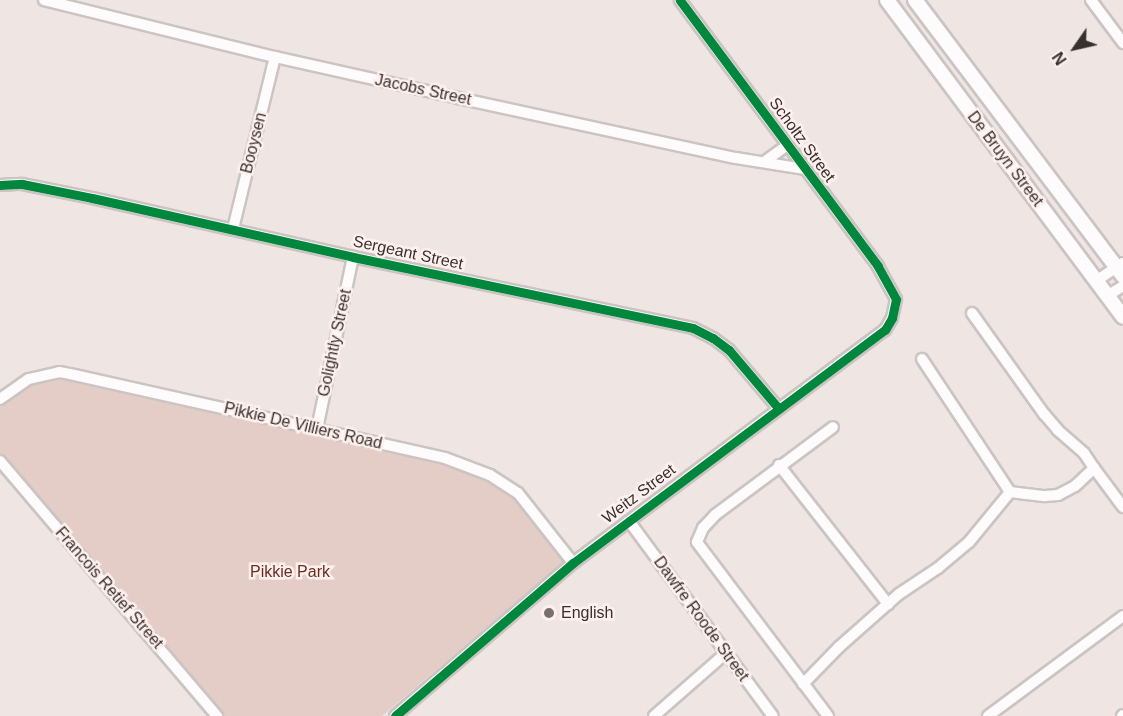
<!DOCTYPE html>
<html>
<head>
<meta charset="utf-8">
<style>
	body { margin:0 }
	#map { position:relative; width:1123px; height:716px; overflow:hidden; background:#efe6e3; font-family:Helvetica,sans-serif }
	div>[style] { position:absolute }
	.green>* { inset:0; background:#e4ccc7 }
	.roads { filter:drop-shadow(2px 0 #cbc4c2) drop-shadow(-2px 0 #cbc4c2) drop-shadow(0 2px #cbc4c2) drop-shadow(0 -2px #cbc4c2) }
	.minor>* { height:10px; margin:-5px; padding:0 5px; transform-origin:5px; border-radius:5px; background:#fdfbfb }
	.tertiary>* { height:14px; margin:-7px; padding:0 7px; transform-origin:7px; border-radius:7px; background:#fdfbfb }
	.cycleway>* { height:9px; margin:-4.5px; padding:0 4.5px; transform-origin:4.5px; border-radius:4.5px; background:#00873e }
	.dots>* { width:16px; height:16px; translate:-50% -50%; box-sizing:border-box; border:3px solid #fff0ed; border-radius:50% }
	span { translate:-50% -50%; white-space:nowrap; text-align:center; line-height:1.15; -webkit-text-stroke:5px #fff0ed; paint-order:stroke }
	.street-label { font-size:16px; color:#36302e }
	.park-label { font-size:16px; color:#692e24 }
	.poi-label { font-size:16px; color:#36302e }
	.left { translate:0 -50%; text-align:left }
	.north { position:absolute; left:1045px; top:18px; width:60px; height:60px; -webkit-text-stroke:4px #fff0ed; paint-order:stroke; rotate:236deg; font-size:16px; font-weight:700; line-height:24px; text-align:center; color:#36302e }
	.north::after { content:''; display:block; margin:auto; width:21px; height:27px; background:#36302e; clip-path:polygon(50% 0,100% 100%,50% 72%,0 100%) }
</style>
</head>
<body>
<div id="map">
	<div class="green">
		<i style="clip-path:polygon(52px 372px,472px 468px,515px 491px,568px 558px,382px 716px,225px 716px,0 457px,0 397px)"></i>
	</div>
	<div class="roads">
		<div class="minor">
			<i style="left:44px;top:0;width:238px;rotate:13.9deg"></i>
			<i style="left:275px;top:57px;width:188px;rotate:12.6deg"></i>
			<i style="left:458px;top:98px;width:284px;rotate:12.2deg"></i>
			<i style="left:736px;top:158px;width:70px;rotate:9.1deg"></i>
			<i style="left:1091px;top:0;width:54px;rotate:53.3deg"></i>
			<i style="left:764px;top:162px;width:29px;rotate:-36deg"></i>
			<i style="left:0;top:185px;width:22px;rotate:-3deg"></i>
			<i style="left:22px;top:184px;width:71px;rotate:11.3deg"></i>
			<i style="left:92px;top:198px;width:268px;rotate:12.7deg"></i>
			<i style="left:353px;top:257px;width:347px;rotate:11.8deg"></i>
			<i style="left:693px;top:328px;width:22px;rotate:27deg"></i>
			<i style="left:713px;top:338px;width:20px;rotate:37deg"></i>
			<i style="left:729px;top:350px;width:77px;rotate:49.7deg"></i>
			<i style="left:233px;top:229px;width:177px;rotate:-76.3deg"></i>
			<i style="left:1096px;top:281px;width:32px;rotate:-34deg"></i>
			<i style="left:1107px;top:296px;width:19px;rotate:-32deg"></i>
			<i style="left:922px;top:359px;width:159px;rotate:56.5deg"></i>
			<i style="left:0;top:399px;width:35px;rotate:-35deg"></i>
			<i style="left:29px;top:379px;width:31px;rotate:-13deg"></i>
			<i style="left:59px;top:372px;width:11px;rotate:10deg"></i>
			<i style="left:70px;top:374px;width:384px;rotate:12.6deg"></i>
			<i style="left:445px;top:458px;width:48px;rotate:20.7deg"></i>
			<i style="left:490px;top:475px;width:33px;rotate:33deg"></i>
			<i style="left:518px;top:493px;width:89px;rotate:51.8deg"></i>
			<i style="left:317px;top:429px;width:176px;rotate:-78.2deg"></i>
			<i style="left:0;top:461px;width:335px;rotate:49.6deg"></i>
			<i style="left:779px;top:465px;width:177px;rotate:51.9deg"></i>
			<i style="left:1094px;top:468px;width:49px;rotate:53.4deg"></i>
			<i style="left:629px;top:521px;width:242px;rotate:53.6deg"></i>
			<i style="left:803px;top:684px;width:52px;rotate:-45.8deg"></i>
			<i style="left:839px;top:647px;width:80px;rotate:-41.5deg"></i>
			<i style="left:899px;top:594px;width:47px;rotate:-33.7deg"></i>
			<i style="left:938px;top:568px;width:40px;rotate:-40deg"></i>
			<i style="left:969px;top:542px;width:65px;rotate:-50.6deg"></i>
			<i style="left:1010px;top:492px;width:35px;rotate:7deg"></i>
			<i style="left:1045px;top:496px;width:13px;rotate:-4deg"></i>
			<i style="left:1058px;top:495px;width:19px;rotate:-28deg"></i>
			<i style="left:1075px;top:486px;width:26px;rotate:-43deg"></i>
			<i style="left:1094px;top:468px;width:18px;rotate:-124deg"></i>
			<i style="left:1084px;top:453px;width:35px;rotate:-139deg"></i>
			<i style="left:1058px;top:430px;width:21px;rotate:-131deg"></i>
			<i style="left:1044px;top:414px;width:124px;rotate:-125.5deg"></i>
			<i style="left:395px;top:716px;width:235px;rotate:-40.7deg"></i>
			<i style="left:573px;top:563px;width:389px;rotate:-36.8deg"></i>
			<i style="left:885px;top:330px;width:14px;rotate:-60deg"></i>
			<i style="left:892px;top:318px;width:19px;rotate:-78deg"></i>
			<i style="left:896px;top:299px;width:38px;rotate:-119deg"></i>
			<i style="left:878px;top:266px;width:332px;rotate:-126.7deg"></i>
			<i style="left:654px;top:716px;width:96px;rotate:-41.2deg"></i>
			<i style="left:828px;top:716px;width:218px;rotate:-127deg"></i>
			<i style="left:697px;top:542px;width:15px;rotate:-67deg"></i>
			<i style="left:703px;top:528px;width:18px;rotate:-47deg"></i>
			<i style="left:715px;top:515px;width:147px;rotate:-36.7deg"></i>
			<i style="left:988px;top:716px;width:168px;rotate:-36.5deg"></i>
			<i style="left:1122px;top:716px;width:1px;rotate:-45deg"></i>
		</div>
		<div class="tertiary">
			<i style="left:887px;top:0;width:395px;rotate:53.3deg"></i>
			<i style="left:915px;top:0;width:346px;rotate:53deg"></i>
		</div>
	</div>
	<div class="cycleway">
		<i style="left:0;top:185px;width:22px;rotate:-3deg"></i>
		<i style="left:22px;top:184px;width:71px;rotate:11.3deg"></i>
		<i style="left:92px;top:198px;width:268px;rotate:12.7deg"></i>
		<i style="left:353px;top:257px;width:347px;rotate:11.8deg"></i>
		<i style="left:693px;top:328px;width:22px;rotate:27deg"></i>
		<i style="left:713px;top:338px;width:20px;rotate:37deg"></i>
		<i style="left:729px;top:350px;width:77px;rotate:49.7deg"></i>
		<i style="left:395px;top:716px;width:235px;rotate:-40.7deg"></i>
		<i style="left:573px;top:563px;width:389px;rotate:-36.8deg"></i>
		<i style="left:885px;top:330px;width:14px;rotate:-60deg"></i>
		<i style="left:892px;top:318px;width:19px;rotate:-78deg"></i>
		<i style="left:896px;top:299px;width:38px;rotate:-119deg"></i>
		<i style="left:878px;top:266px;width:332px;rotate:-126.7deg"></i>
	</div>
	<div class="dots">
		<i style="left:549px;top:613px;background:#77706d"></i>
	</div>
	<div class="street-label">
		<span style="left:423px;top:90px;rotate:12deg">Jacobs Street</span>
		<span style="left:802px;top:140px;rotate:54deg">Scholtz Street</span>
		<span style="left:254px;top:143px;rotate:-76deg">Booysen</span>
		<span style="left:1005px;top:159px;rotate:53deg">De Bruyn Street</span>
		<span style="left:408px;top:253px;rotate:12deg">Sergeant Street</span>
		<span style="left:335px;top:343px;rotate:-78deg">Golightly Street</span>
		<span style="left:303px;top:426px;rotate:13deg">Pikkie De Villiers Road</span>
		<span style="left:639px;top:494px;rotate:-37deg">Weitz Street</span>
		<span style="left:109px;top:588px;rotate:49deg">Francois Retief Street</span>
		<span style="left:701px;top:619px;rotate:54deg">Dawfre Roode Street</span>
	</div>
	<div class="park-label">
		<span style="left:290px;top:572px">Pikkie Park</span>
	</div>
	<div class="poi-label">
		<span class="left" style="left:561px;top:613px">English</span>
	</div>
	<div class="north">N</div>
</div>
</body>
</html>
